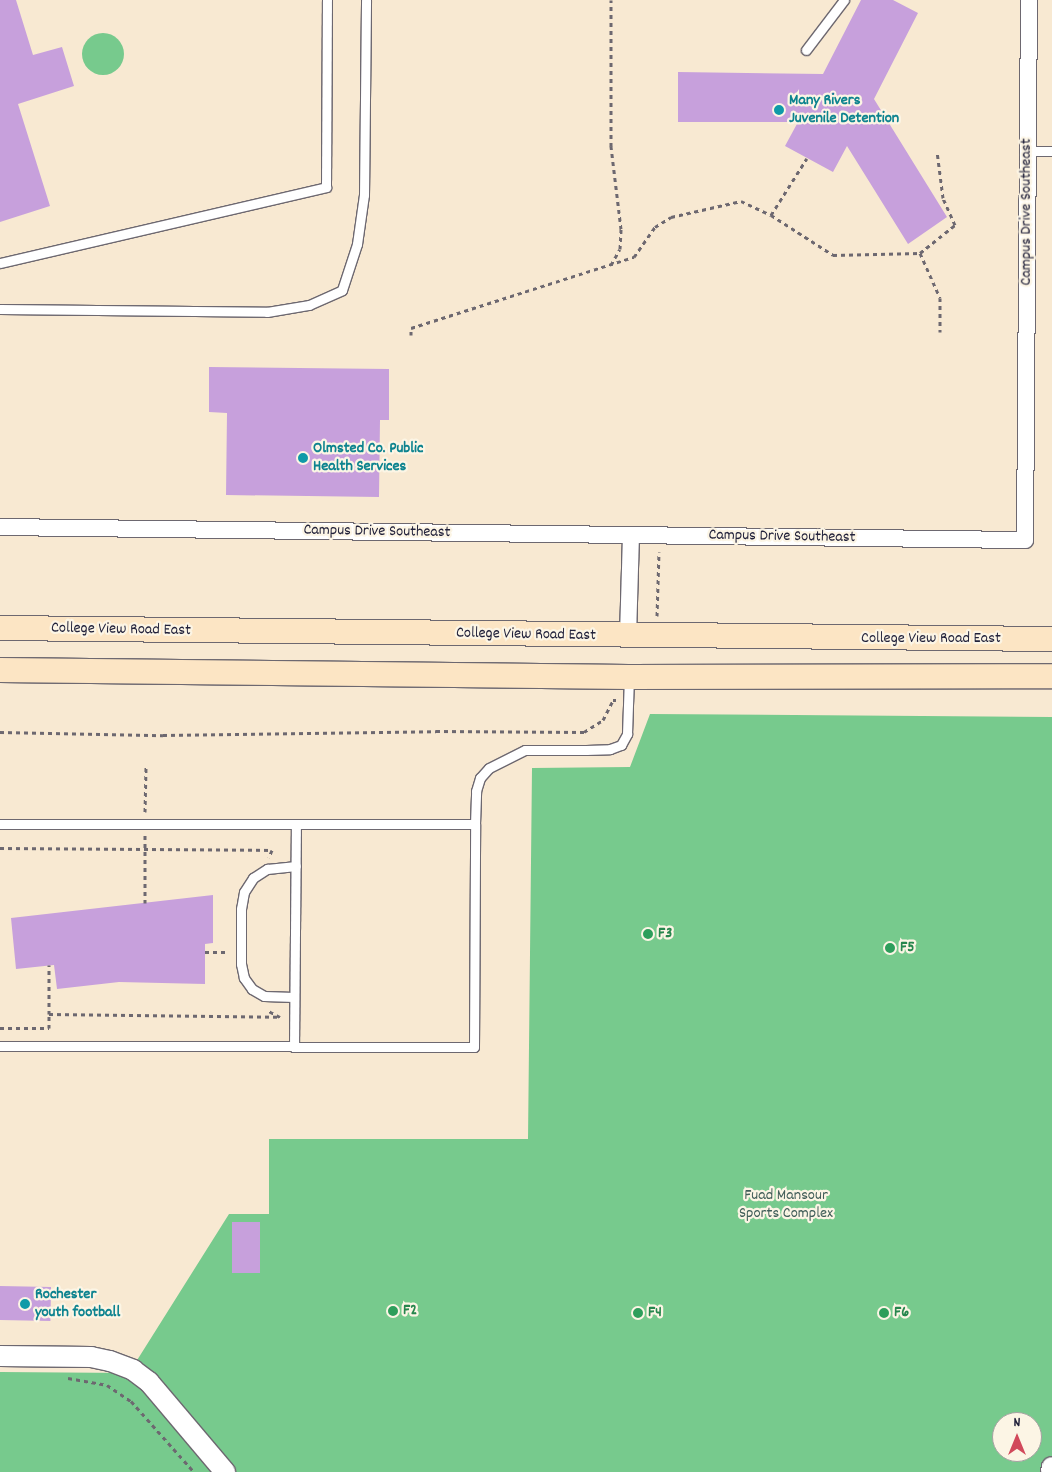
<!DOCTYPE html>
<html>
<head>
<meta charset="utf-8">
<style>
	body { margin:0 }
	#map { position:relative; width:1052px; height:1472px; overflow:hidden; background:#f8e9d2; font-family:Dekko,sans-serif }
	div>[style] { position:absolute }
	.green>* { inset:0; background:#77ca8d }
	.round { border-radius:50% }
	.building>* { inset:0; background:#c7a0dc; transform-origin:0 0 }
	.path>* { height:3px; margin-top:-1.5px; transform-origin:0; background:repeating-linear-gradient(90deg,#6d6870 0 4px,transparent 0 8px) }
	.roads { filter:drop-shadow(1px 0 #6d6870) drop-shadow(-1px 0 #6d6870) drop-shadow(0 1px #6d6870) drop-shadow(0 -1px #6d6870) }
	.service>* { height:9px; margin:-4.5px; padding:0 4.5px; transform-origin:4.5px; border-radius:4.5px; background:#fff }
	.minor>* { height:16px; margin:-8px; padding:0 8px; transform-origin:8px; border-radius:8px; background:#fff }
	.tertiary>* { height:20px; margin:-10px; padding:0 10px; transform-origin:10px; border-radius:10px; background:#fff }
	.secondary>* { height:24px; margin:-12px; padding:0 12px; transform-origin:12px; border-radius:12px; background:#fce5c4 }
	.dots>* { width:14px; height:14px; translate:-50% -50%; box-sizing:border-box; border:2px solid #fcf5e5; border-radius:50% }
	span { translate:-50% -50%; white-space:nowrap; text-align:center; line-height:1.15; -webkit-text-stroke:4.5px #fcf5e5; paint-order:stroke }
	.culture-label { font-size:16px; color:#0d838f; font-weight:700 }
	.left { translate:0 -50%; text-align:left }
	.street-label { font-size:16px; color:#22223b }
	.leisure-label { font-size:16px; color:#27864d; font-weight:700 }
	.park-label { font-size:16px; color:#405d58 }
	.north { position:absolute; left:992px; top:1412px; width:50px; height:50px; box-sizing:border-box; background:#fcf5e5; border:1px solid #a5a1a1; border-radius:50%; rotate:0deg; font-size:14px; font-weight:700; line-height:20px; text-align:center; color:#22223b }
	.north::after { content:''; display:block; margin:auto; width:18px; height:22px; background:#d1495b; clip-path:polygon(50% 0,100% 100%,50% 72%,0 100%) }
</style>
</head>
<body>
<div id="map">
	<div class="green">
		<i class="round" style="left:82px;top:33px;width:42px;height:42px"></i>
		<i style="clip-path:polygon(evenodd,650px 714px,1052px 717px,1052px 1472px,0 1472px,0 1372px,129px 1373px,229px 1214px,269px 1214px,269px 1139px,528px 1139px,532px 768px,630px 767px,650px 714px,1002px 1422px,1032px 1422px,1032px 1452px,1002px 1452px,1002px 1422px)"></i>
	</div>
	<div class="building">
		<i style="clip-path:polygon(0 0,16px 0,33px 55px,62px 47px,74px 86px,18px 104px,50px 206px,0 222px)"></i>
		<i style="clip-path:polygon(861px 0,893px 0,918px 13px,874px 99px,947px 217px,908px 244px,847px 146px,833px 172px,785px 146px,798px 122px,678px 122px,678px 72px,823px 74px)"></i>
		<i style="clip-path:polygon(209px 367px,389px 369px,389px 420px,380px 420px,379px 497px,226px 495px,227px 413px,209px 412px)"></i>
		<i style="clip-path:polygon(213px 895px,213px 943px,205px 944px,205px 984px,119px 982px,57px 989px,54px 965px,16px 969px,11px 918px)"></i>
		<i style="left:232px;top:1222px;width:28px;height:51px"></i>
		<i style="left:0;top:1286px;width:51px;height:34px;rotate:1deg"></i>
	</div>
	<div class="path">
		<i style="left:771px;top:215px;width:67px;rotate:-57.7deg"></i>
		<i style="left:920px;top:253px;width:49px;rotate:66deg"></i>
		<i style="left:940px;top:298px;width:34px;rotate:90deg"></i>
		<i style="left:611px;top:265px;width:18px;rotate:-61deg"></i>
		<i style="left:620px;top:249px;width:20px;rotate:-87deg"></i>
		<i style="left:621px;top:229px;width:84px;rotate:-96.9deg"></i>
		<i style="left:611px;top:146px;width:146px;rotate:-90deg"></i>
		<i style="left:411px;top:335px;width:7px;rotate:-90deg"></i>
		<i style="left:411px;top:328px;width:234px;rotate:-17.7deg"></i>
		<i style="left:634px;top:257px;width:37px;rotate:-55deg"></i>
		<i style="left:655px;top:227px;width:19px;rotate:-32deg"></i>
		<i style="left:671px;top:217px;width:72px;rotate:-12.9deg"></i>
		<i style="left:741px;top:201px;width:33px;rotate:25deg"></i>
		<i style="left:771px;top:215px;width:74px;rotate:32.8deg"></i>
		<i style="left:833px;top:255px;width:87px;rotate:-1.3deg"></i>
		<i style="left:920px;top:253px;width:45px;rotate:-38.7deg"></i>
		<i style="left:955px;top:225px;width:30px;rotate:-114deg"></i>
		<i style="left:943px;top:198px;width:47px;rotate:-97.3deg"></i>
		<i style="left:657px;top:616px;width:64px;rotate:-88.2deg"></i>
		<i style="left:0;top:732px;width:163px;rotate:1.1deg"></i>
		<i style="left:163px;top:735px;width:273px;rotate:-0.8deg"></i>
		<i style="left:436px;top:731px;width:148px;rotate:0.4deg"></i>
		<i style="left:584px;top:732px;width:22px;rotate:-32deg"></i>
		<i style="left:603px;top:720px;width:22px;rotate:-63deg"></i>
		<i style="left:613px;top:700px;width:3px"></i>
		<i style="left:145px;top:812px;width:45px;rotate:-88.7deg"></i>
		<i style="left:0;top:848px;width:272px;rotate:0.4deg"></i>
		<i style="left:272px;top:850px;width:8px;rotate:113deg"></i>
		<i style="left:145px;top:903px;width:68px;rotate:-90deg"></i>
		<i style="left:205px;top:952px;width:24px"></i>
		<i style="left:49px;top:1014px;width:49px;rotate:-90deg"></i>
		<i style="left:0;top:1028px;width:49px"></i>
		<i style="left:49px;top:1028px;width:14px;rotate:-90deg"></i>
		<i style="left:49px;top:1014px;width:231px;rotate:0.7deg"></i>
		<i style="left:280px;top:1017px;width:15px;rotate:-152deg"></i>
		<i style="left:68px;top:1378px;width:40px;rotate:10deg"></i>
		<i style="left:107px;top:1385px;width:29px;rotate:34deg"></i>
		<i style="left:131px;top:1401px;width:95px;rotate:48.4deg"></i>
	</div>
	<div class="roads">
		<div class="service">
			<i style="left:806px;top:50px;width:63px;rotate:-52.8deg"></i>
			<i style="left:1027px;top:151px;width:25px"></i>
			<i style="left:0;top:263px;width:335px;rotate:-13.1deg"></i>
			<i style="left:326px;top:187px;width:187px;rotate:-89.7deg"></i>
			<i style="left:0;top:309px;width:267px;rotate:0.6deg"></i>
			<i style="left:267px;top:312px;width:43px;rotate:-9.5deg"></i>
			<i style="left:309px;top:305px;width:36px;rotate:-24deg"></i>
			<i style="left:342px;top:290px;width:48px;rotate:-71.9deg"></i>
			<i style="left:357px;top:244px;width:49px;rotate:-81.9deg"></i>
			<i style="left:364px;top:195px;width:195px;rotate:-89.4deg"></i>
			<i style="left:0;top:824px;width:475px"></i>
			<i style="left:294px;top:997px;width:30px;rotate:-178deg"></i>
			<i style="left:264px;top:996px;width:14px;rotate:-150deg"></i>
			<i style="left:252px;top:989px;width:14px;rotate:-126deg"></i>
			<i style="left:244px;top:978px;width:14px;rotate:-102deg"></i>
			<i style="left:241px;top:964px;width:55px;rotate:-90deg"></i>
			<i style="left:241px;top:909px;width:17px;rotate:-80deg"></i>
			<i style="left:244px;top:892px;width:17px;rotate:-57deg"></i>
			<i style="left:253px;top:878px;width:17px;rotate:-33deg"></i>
			<i style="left:267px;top:869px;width:29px;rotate:-6deg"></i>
			<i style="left:0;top:1046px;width:474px;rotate:0.1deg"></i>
			<i style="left:474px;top:1047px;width:223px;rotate:-89.7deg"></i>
			<i style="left:475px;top:824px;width:33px;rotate:-88deg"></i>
			<i style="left:476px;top:791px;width:14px;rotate:-73deg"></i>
			<i style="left:480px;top:778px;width:13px;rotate:-48deg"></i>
			<i style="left:489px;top:768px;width:40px;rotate:-26.6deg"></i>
			<i style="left:525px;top:750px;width:61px"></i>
			<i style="left:586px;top:750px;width:24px;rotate:-2deg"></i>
			<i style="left:610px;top:749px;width:12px;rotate:-20deg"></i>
			<i style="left:621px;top:745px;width:13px;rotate:-61deg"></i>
			<i style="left:627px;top:734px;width:57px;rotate:-88deg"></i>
			<i style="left:294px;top:1047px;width:223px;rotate:-89.5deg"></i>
		</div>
		<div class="minor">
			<i style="left:0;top:527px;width:1025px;rotate:0.73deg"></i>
			<i style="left:1025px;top:540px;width:540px;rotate:-89.58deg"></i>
			<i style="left:628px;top:636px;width:100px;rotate:-88.3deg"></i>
		</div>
		<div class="tertiary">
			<i style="left:0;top:1356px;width:91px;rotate:0.6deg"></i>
			<i style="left:91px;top:1357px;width:19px;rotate:12deg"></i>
			<i style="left:110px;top:1361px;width:25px;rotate:21deg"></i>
			<i style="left:133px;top:1370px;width:20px;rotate:37deg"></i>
			<i style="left:149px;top:1382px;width:118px;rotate:49.8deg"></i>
			<i style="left:1051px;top:1472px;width:5px;rotate:-79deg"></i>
		</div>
		<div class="secondary">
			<i style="left:0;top:628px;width:1052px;rotate:0.6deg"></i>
			<i style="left:0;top:670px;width:629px;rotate:0.64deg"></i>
			<i style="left:629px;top:677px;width:423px;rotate:-0.1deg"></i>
		</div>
	</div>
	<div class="dots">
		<i style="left:779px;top:110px;background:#0f9aa8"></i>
		<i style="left:303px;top:458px;background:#0f9aa8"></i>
		<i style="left:648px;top:934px;background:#2e9e5b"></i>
		<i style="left:890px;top:948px;background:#2e9e5b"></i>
		<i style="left:25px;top:1304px;background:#0f9aa8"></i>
		<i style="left:393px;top:1311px;background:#2e9e5b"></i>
		<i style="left:638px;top:1313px;background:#2e9e5b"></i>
		<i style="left:884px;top:1313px;background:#2e9e5b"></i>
	</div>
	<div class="culture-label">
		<span class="left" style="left:789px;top:110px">Many Rivers<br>Juvenile Detention</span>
		<span class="left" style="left:313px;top:458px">Olmsted Co. Public<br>Health Services</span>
		<span class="left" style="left:35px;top:1304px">Rochester<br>youth football</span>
	</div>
	<div class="street-label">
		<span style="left:1027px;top:212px;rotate:-90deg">Campus Drive Southeast</span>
		<span style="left:377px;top:532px;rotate:1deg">Campus Drive Southeast</span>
		<span style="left:782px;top:537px;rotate:1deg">Campus Drive Southeast</span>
		<span style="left:121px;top:630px;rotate:1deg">College View Road East</span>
		<span style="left:526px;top:635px;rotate:1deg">College View Road East</span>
		<span style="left:931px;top:639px">College View Road East</span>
	</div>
	<div class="leisure-label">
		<span class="left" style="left:658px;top:934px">F3</span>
		<span class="left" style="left:900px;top:948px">F5</span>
		<span class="left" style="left:403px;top:1311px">F2</span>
		<span class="left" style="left:648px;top:1313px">F4</span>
		<span class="left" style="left:894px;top:1313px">F6</span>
	</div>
	<div class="park-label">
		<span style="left:786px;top:1205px">Fuad Mansour<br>Sports Complex</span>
	</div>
	<div class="north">N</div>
</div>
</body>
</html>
